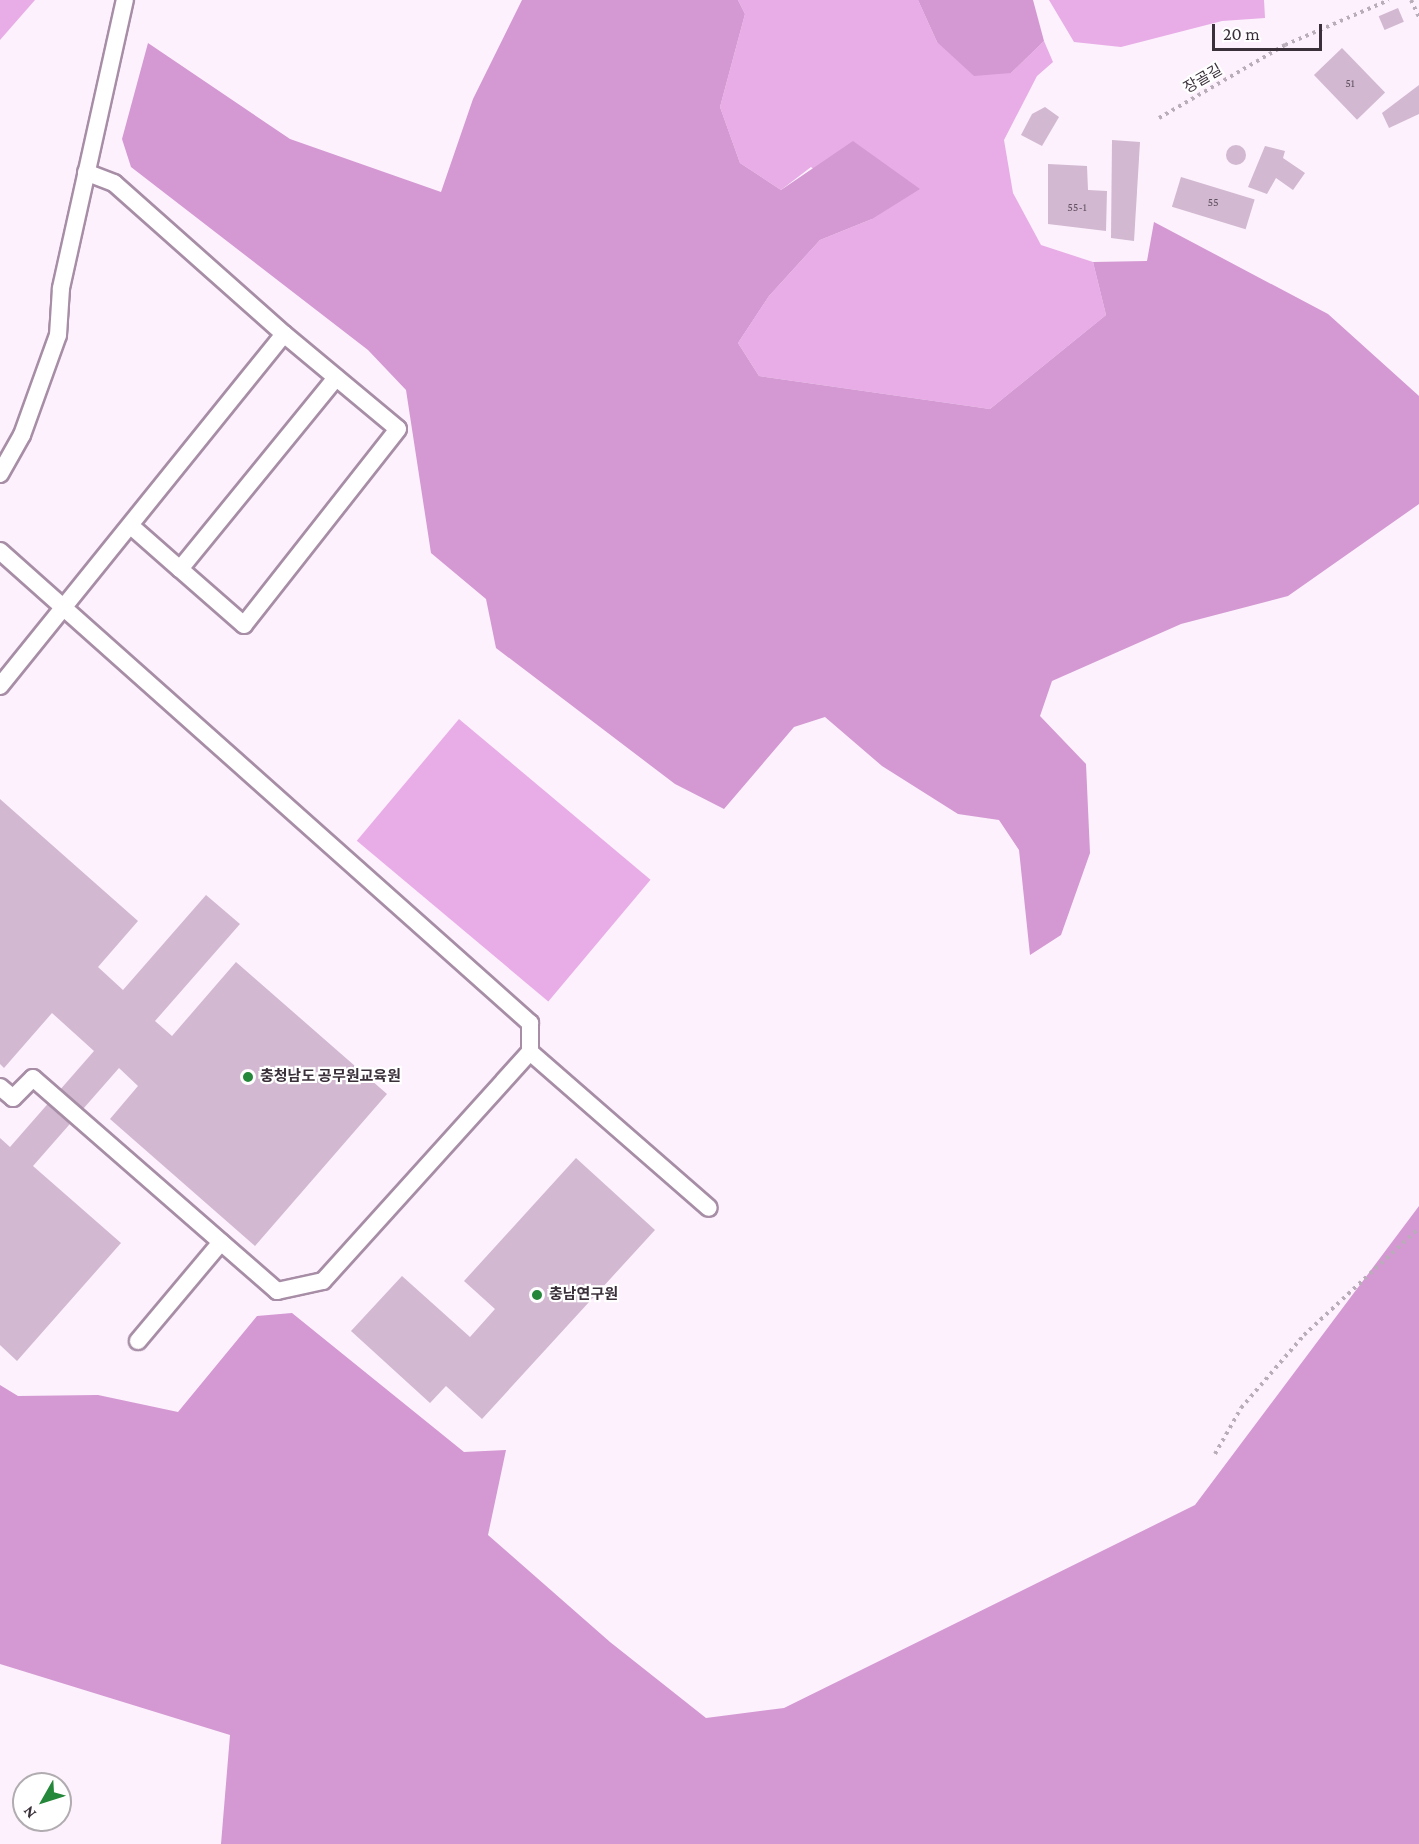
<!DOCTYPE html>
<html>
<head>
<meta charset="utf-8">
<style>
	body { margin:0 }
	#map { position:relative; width:1419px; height:1844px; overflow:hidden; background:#fcf1fc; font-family:"Crimson Pro","Noto Sans KR",serif }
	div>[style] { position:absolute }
	.green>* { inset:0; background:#e8ace7; transform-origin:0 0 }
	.forest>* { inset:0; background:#d498d3 }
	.building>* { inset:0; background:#d2b8d1; transform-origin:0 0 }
	.round { border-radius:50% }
	.path>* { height:4px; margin-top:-2px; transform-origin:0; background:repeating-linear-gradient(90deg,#b8adb8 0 3px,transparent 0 7.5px) }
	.roads { filter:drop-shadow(2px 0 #a78ea6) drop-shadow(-2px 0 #a78ea6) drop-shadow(0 2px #a78ea6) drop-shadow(0 -2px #a78ea6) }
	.service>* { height:16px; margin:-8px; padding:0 8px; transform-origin:8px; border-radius:8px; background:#fff }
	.dots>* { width:16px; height:16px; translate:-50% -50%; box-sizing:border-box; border:3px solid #fff; border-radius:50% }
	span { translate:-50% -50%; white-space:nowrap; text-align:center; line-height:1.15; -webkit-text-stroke:4.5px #fff; paint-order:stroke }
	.number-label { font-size:12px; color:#605260 }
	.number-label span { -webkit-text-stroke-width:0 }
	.street-label { font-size:15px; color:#3a303a }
	.poi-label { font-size:15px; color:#3a303a; font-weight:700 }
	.left { translate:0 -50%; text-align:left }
	.north { position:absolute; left:12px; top:1772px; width:60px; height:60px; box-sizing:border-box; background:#fff; border:2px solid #b0acb0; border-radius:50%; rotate:231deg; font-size:16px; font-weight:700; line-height:24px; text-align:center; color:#3a303a }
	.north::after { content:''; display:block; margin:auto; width:21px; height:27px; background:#25873a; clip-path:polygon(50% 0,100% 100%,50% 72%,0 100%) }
	.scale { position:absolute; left:1212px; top:24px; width:110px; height:27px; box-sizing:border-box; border:3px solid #3a303a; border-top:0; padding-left:8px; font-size:18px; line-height:21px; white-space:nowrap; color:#3a303a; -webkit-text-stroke:4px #fff; paint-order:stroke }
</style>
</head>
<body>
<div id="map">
	<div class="green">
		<i style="clip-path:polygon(0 0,35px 0,0 40px)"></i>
		<i style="clip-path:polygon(738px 0,918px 0,937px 42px,1011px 73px,1044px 41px,1053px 62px,1037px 76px,1004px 140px,1013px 193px,1041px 245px,1093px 262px,1106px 315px,990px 409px,759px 376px,738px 343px,769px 296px,820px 240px,872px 219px,811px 167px,781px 190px,740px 163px,720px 107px,745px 14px)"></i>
		<i style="clip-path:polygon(1049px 0,1264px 0,1265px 18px,1222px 21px,1121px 47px,1074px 42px)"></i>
		<i style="left:459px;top:719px;width:250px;height:159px;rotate:40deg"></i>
	</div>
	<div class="forest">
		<i style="clip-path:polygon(522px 0,738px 0,745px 14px,720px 107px,740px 163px,781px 190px,853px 141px,920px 189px,872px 219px,820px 240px,769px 296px,738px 343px,759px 376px,990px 409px,1106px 315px,1093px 262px,1147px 261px,1154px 222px,1328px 314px,1419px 396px,1419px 504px,1288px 596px,1181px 624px,1052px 681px,1040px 716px,1086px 764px,1090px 853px,1061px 935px,1030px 955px,1019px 850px,999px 820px,958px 814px,882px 766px,825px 717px,794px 727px,724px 809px,675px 784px,496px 648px,486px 599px,431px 553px,406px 390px,368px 350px,131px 167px,122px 139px,148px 43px,290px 139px,441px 192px,473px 99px)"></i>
		<i style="clip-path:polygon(918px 0,1033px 0,1044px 41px,1011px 73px,974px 76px,937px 42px)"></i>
		<i style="clip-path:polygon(1419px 1206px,1419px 1844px,221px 1844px,230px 1735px,0 1664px,0 1385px,18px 1396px,98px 1395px,178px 1412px,257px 1316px,292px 1313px,464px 1452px,506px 1450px,488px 1535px,610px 1642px,706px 1718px,784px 1708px,1195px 1505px)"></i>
	</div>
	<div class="building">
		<i style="left:1398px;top:8px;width:15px;height:21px;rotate:67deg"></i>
		<i style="left:1342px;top:48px;width:62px;height:39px;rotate:46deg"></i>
		<i style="clip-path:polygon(1419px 85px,1419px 114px,1389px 128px,1382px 113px)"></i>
		<i style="clip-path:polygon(1045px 107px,1059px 117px,1042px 146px,1021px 135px,1032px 114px)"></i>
		<i style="clip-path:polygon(1112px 140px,1140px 142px,1134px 241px,1111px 238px)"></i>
		<i class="round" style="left:1226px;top:145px;width:20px;height:20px"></i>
		<i style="clip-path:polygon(1265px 146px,1285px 151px,1283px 158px,1305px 173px,1293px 190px,1276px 178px,1267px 194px,1248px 187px)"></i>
		<i style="clip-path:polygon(1048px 164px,1087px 166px,1088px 190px,1107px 191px,1106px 231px,1048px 224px)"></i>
		<i style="left:1181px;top:177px;width:77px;height:31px;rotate:17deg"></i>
		<i style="clip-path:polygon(0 799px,138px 921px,98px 967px,123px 990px,206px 895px,240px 924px,155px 1021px,172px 1036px,236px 962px,387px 1094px,255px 1246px,110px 1119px,138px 1086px,119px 1068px,33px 1166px,121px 1243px,17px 1361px,0 1345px,0 1138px,10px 1147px,94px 1051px,52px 1013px,4px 1068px,0 1064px)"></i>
		<i style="clip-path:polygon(576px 1158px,655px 1230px,482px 1419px,446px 1386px,430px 1403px,351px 1331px,402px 1276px,470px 1337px,495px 1309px,464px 1281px)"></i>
	</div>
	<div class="path">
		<i style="left:1411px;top:0;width:19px;rotate:65deg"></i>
		<i style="left:1159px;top:118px;width:146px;rotate:-30.1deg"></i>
		<i style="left:1285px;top:45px;width:113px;rotate:-23.4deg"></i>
		<i style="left:1215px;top:1454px;width:53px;rotate:-60.5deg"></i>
		<i style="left:1241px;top:1408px;width:96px;rotate:-49.2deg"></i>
		<i style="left:1304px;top:1335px;width:157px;rotate:-42.9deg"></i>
	</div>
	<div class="roads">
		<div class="service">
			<i style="left:284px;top:334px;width:148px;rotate:39.8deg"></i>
			<i style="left:398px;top:429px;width:249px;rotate:128.2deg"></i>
			<i style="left:244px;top:625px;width:85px;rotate:-138.8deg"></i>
			<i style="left:180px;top:569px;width:247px;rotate:-50.8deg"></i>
			<i style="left:0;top:474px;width:45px;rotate:-60.6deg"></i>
			<i style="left:22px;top:435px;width:106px;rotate:-70.2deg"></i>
			<i style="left:58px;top:335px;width:47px;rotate:-86.3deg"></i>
			<i style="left:61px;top:288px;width:295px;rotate:-77.5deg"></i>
			<i style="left:131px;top:526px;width:65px;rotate:41.3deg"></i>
			<i style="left:0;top:551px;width:710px;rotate:41.69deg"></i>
			<i style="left:530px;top:1023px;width:29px;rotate:90deg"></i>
			<i style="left:530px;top:1052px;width:237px;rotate:41.1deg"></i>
			<i style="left:0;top:686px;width:452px;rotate:-51.1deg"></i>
			<i style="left:284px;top:334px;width:227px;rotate:-138.4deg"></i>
			<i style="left:114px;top:183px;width:30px;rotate:-159deg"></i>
			<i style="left:0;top:1087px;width:17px;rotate:40deg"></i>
			<i style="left:13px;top:1098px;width:28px;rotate:-45deg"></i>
			<i style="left:33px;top:1078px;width:324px;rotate:41.1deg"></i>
			<i style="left:277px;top:1291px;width:47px;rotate:-12.3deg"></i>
			<i style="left:323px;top:1281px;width:309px;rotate:-47.9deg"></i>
			<i style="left:138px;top:1341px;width:129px;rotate:-50deg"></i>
		</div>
	</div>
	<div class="dots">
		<i style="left:248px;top:1077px;background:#25873a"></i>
		<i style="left:537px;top:1295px;background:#25873a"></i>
	</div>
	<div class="number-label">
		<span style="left:1350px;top:84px">51</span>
		<span style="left:1213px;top:203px">55</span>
		<span style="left:1077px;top:208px">55-1</span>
	</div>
	<div class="street-label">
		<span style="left:1203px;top:79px;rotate:-30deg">장골길</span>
	</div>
	<div class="poi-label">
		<span class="left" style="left:260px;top:1077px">충청남도 공무원교육원</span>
		<span class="left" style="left:549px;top:1295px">충남연구원</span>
	</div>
	<div class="north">N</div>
	<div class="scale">20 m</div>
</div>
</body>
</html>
